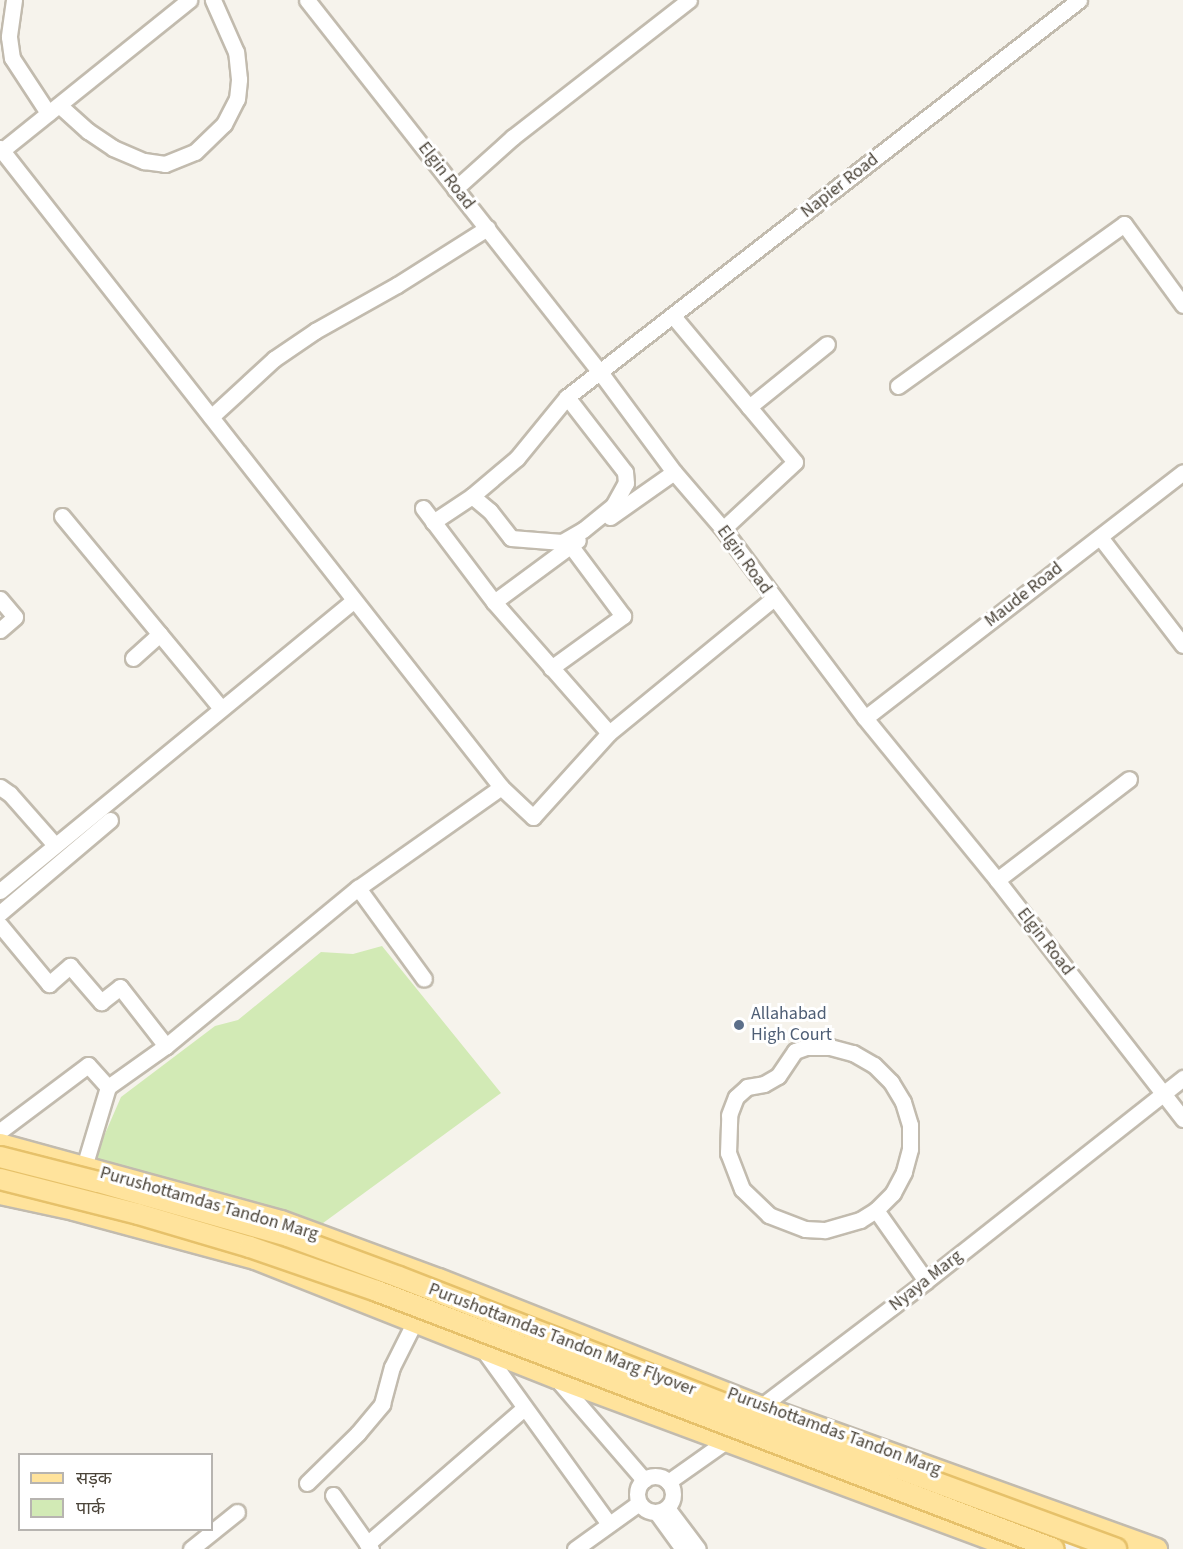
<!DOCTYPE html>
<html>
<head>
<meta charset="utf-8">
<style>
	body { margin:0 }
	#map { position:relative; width:1183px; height:1549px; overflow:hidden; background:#f6f3ec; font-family:"Source Sans 3","Noto Sans Devanagari",sans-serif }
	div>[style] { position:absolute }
	.green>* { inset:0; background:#d2eab5 }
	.roads { filter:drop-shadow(2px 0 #c2bbae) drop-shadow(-2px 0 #c2bbae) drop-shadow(0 2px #c2bbae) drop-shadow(0 -2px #c2bbae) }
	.minor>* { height:15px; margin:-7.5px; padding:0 7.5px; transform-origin:7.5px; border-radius:7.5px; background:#fff }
	.minor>.ring { margin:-7.5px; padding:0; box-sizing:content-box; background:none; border:15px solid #fff; border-radius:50% }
	.major>* { height:20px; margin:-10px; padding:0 10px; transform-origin:10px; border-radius:10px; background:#ffe39c }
	.bridges { filter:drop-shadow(2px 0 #e6c16a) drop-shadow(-2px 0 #e6c16a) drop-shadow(0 2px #e6c16a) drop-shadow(0 -2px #e6c16a) }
	.major-bridge>* { height:20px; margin:-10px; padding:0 10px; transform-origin:10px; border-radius:10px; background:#ffe39c }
	.dots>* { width:16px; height:16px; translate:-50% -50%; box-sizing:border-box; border:3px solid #fff; border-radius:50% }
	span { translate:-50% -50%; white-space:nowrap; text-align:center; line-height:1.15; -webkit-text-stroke:6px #fff; paint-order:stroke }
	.street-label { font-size:18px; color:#4b4439 }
	.service-label { font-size:18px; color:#4e5e75 }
	.left { translate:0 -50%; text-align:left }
	.legend { position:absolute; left:18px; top:1453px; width:195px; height:78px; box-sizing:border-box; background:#fff; border:2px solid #b7b4b0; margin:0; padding:8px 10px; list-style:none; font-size:18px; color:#4b4439 }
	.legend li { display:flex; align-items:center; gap:12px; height:30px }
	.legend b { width:30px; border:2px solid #b7b4b0 }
</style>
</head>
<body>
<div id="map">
	<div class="green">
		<i style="clip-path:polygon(382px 946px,501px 1093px,308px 1234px,87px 1175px,121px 1097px,215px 1026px,238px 1020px,321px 952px,353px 954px)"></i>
	</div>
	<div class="roads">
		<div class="minor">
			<i style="left:14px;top:0;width:37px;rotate:98deg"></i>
			<i style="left:9px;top:37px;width:21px;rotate:82deg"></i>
			<i style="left:12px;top:58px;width:66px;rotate:56.8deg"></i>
			<i style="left:307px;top:0;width:474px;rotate:51.8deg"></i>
			<i style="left:600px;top:372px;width:124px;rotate:53.5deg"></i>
			<i style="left:674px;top:472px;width:75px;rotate:49.3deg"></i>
			<i style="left:723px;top:529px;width:236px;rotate:53.1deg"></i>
			<i style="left:865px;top:718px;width:209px;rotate:50.8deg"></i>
			<i style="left:997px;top:880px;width:303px;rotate:52.1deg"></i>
			<i style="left:59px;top:105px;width:39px;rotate:42deg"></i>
			<i style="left:88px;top:131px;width:30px;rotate:34deg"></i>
			<i style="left:113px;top:148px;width:34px;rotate:23deg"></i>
			<i style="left:144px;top:161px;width:21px;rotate:8deg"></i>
			<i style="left:165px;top:164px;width:32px;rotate:-22deg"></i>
			<i style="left:195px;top:152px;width:40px;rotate:-44deg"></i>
			<i style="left:224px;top:124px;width:28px;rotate:-63deg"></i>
			<i style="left:237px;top:99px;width:20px;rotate:-84deg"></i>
			<i style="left:239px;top:79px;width:27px;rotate:-96deg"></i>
			<i style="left:236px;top:52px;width:57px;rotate:-113.9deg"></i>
			<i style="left:0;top:148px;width:812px;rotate:51.9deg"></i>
			<i style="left:501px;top:787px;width:44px;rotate:43.2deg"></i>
			<i style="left:533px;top:817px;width:113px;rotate:-47.9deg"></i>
			<i style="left:609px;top:733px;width:212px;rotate:-39.3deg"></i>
			<i style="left:0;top:152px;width:243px;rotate:-38.8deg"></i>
			<i style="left:455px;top:189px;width:78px;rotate:-41.9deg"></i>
			<i style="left:513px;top:137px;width:223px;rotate:-37.9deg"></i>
			<i style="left:673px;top:316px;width:190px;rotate:50.1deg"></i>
			<i style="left:795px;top:462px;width:98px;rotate:137.1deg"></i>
			<i style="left:898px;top:386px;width:278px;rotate:-35.6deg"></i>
			<i style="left:1124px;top:224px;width:100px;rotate:53.9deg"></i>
			<i style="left:749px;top:407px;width:100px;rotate:-38.9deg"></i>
			<i style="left:211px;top:417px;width:86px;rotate:-42.6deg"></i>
			<i style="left:274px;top:359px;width:50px;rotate:-34.3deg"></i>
			<i style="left:315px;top:331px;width:94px;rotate:-29.3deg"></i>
			<i style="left:397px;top:285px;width:107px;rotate:-32.3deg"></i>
			<i style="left:472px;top:496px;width:59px;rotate:-40.2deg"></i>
			<i style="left:517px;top:458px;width:79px;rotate:-50.7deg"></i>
			<i style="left:423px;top:508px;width:118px;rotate:52.9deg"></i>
			<i style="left:494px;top:602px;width:174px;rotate:48.7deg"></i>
			<i style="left:62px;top:516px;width:249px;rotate:50.4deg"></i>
			<i style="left:610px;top:517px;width:78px;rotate:-35.1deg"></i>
			<i style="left:433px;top:522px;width:47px;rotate:-33.7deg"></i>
			<i style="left:472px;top:496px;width:23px;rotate:40deg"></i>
			<i style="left:490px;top:511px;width:34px;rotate:52deg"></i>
			<i style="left:511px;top:538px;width:51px;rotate:4.5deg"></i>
			<i style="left:562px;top:542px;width:24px;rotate:-30deg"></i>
			<i style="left:583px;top:530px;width:38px;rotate:-39deg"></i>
			<i style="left:613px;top:506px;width:26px;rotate:-61deg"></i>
			<i style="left:626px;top:483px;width:11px;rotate:-95deg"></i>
			<i style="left:625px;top:472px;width:95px;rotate:-127.7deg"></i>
			<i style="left:567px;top:397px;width:648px;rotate:-37.79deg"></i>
			<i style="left:1100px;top:537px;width:136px;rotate:52.5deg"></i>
			<i style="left:0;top:599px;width:23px;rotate:50deg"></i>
			<i style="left:15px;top:617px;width:20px;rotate:139deg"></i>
			<i style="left:494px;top:602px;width:104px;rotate:-36.4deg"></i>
			<i style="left:133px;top:658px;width:36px;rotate:-42deg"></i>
			<i style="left:551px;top:668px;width:89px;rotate:-35.8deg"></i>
			<i style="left:623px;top:616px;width:89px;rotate:-126.7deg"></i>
			<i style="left:865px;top:718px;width:402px;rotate:-37.7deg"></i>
			<i style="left:0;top:787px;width:12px;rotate:35deg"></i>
			<i style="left:10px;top:794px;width:68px;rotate:48.6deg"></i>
			<i style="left:997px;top:880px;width:166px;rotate:-37.4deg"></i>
			<i style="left:358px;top:888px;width:112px;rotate:54deg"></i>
			<i style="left:0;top:891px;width:458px;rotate:-39.4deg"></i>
			<i style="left:0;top:913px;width:144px;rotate:-40.2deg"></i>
			<i style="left:0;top:925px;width:77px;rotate:50.3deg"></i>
			<i style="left:49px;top:984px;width:28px;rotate:-41deg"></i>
			<i style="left:70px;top:966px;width:48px;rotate:49.3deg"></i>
			<i style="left:101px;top:1002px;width:24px;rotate:-38deg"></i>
			<i style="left:120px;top:987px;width:75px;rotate:52.1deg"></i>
			<i style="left:806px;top:1047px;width:24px"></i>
			<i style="left:830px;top:1047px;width:24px;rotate:15deg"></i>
			<i style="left:853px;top:1053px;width:24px;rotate:30deg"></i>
			<i style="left:874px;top:1065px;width:24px;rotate:45deg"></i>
			<i style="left:891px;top:1082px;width:23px;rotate:59deg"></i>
			<i style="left:903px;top:1102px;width:24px;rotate:73deg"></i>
			<i style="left:910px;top:1125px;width:24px;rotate:90deg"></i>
			<i style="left:910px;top:1149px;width:24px;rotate:105deg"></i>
			<i style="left:904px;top:1172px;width:24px;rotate:118deg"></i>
			<i style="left:893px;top:1193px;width:24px;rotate:135deg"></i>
			<i style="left:876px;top:1210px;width:19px;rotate:148deg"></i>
			<i style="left:860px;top:1220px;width:37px;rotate:164deg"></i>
			<i style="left:824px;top:1230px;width:19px;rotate:-177deg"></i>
			<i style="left:805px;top:1229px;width:39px;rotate:-159deg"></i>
			<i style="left:769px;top:1215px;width:37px;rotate:-136deg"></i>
			<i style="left:742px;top:1189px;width:39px;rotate:-111deg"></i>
			<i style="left:728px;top:1153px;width:38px;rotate:-88deg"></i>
			<i style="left:729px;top:1115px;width:19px;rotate:-69deg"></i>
			<i style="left:736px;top:1097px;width:15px;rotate:-42deg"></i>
			<i style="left:747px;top:1087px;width:17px;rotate:-10deg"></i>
			<i style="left:764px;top:1084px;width:16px;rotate:-30deg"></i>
			<i style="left:778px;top:1076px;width:30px;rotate:-56deg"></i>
			<i style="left:795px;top:1051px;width:12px;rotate:-20deg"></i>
			<i style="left:0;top:1131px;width:110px;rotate:-36.9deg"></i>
			<i style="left:88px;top:1065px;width:30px;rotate:48deg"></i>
			<i style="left:81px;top:1177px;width:94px;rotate:-73.3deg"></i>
			<i style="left:108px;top:1087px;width:71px;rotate:-35.3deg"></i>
			<i style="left:166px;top:1046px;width:249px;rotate:-39.5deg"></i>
			<i style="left:358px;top:888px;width:175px;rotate:-35.2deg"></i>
			<i style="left:876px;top:1210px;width:87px;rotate:54.8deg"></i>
			<i style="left:482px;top:1348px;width:216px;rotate:54.2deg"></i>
			<i style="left:556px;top:1378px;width:135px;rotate:49.2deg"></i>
			<i style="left:755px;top:1411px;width:215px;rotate:-37.2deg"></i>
			<i style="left:926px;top:1281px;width:328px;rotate:-38.3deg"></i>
			<i class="ring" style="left:637px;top:1476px;width:21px;height:21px"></i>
			<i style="left:668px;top:1482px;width:80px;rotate:-35.3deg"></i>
			<i style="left:307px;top:1483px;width:71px;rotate:-44.4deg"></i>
			<i style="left:358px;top:1433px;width:38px;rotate:-50deg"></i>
			<i style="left:382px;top:1404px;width:38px;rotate:-75deg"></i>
			<i style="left:392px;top:1367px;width:51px;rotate:-63.4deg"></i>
			<i style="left:333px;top:1495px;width:66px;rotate:54.9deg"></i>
			<i style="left:667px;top:1508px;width:51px;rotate:52.9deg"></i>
			<i style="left:657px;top:1513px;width:44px;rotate:54.2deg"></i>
			<i style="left:367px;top:1544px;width:208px;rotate:-40.9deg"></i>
			<i style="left:191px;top:1549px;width:59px;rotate:-38.8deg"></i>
			<i style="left:575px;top:1549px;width:79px;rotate:-35.7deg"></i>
		</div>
		<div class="major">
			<i style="left:0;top:1144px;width:291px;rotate:15.3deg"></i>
			<i style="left:281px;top:1221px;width:168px;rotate:20.2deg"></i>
			<i style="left:439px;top:1279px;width:345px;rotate:21.6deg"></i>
			<i style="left:760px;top:1406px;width:422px;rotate:19.8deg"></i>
			<i style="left:0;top:1194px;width:76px;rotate:12.2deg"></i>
			<i style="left:74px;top:1210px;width:188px;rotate:15.1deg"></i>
			<i style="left:255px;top:1259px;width:324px;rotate:21.6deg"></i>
			<i style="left:556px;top:1378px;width:492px;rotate:20.4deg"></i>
		</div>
	</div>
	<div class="bridges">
		<div class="major-bridge">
			<i style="left:0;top:1157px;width:101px;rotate:14.3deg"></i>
			<i style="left:98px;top:1182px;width:198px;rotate:15.9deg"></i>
			<i style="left:288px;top:1236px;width:118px;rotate:20.3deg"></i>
			<i style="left:399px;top:1277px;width:397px;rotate:21.3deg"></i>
			<i style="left:769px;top:1421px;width:370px;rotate:20.2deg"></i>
			<i style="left:0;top:1179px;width:142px;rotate:14.2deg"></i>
			<i style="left:138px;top:1214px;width:117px;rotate:16.4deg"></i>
			<i style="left:250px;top:1247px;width:134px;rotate:19.1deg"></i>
			<i style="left:377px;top:1291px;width:724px;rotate:20.86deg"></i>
		</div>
	</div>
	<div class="dots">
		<i style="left:739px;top:1025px;background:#5c6f8a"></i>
	</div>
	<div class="street-label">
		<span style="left:446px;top:176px;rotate:52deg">Elgin Road</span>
		<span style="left:840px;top:186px;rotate:-38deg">Napier Road</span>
		<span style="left:744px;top:560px;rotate:54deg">Elgin Road</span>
		<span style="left:1024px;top:595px;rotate:-38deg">Maude Road</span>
		<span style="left:1045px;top:942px;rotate:52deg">Elgin Road</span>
		<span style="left:209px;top:1204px;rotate:16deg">Purushottamdas Tandon Marg</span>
		<span style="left:926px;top:1281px;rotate:-38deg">Nyaya Marg</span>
		<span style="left:562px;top:1340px;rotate:21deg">Purushottamdas Tandon Marg Flyover</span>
		<span style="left:834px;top:1432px;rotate:20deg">Purushottamdas Tandon Marg</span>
	</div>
	<div class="service-label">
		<span class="left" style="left:751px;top:1025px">Allahabad<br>High Court</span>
	</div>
	<ul class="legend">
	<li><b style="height:8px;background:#ffe39c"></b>सड़क</li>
	<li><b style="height:16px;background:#d2eab5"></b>पार्क</li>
	</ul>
</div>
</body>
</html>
